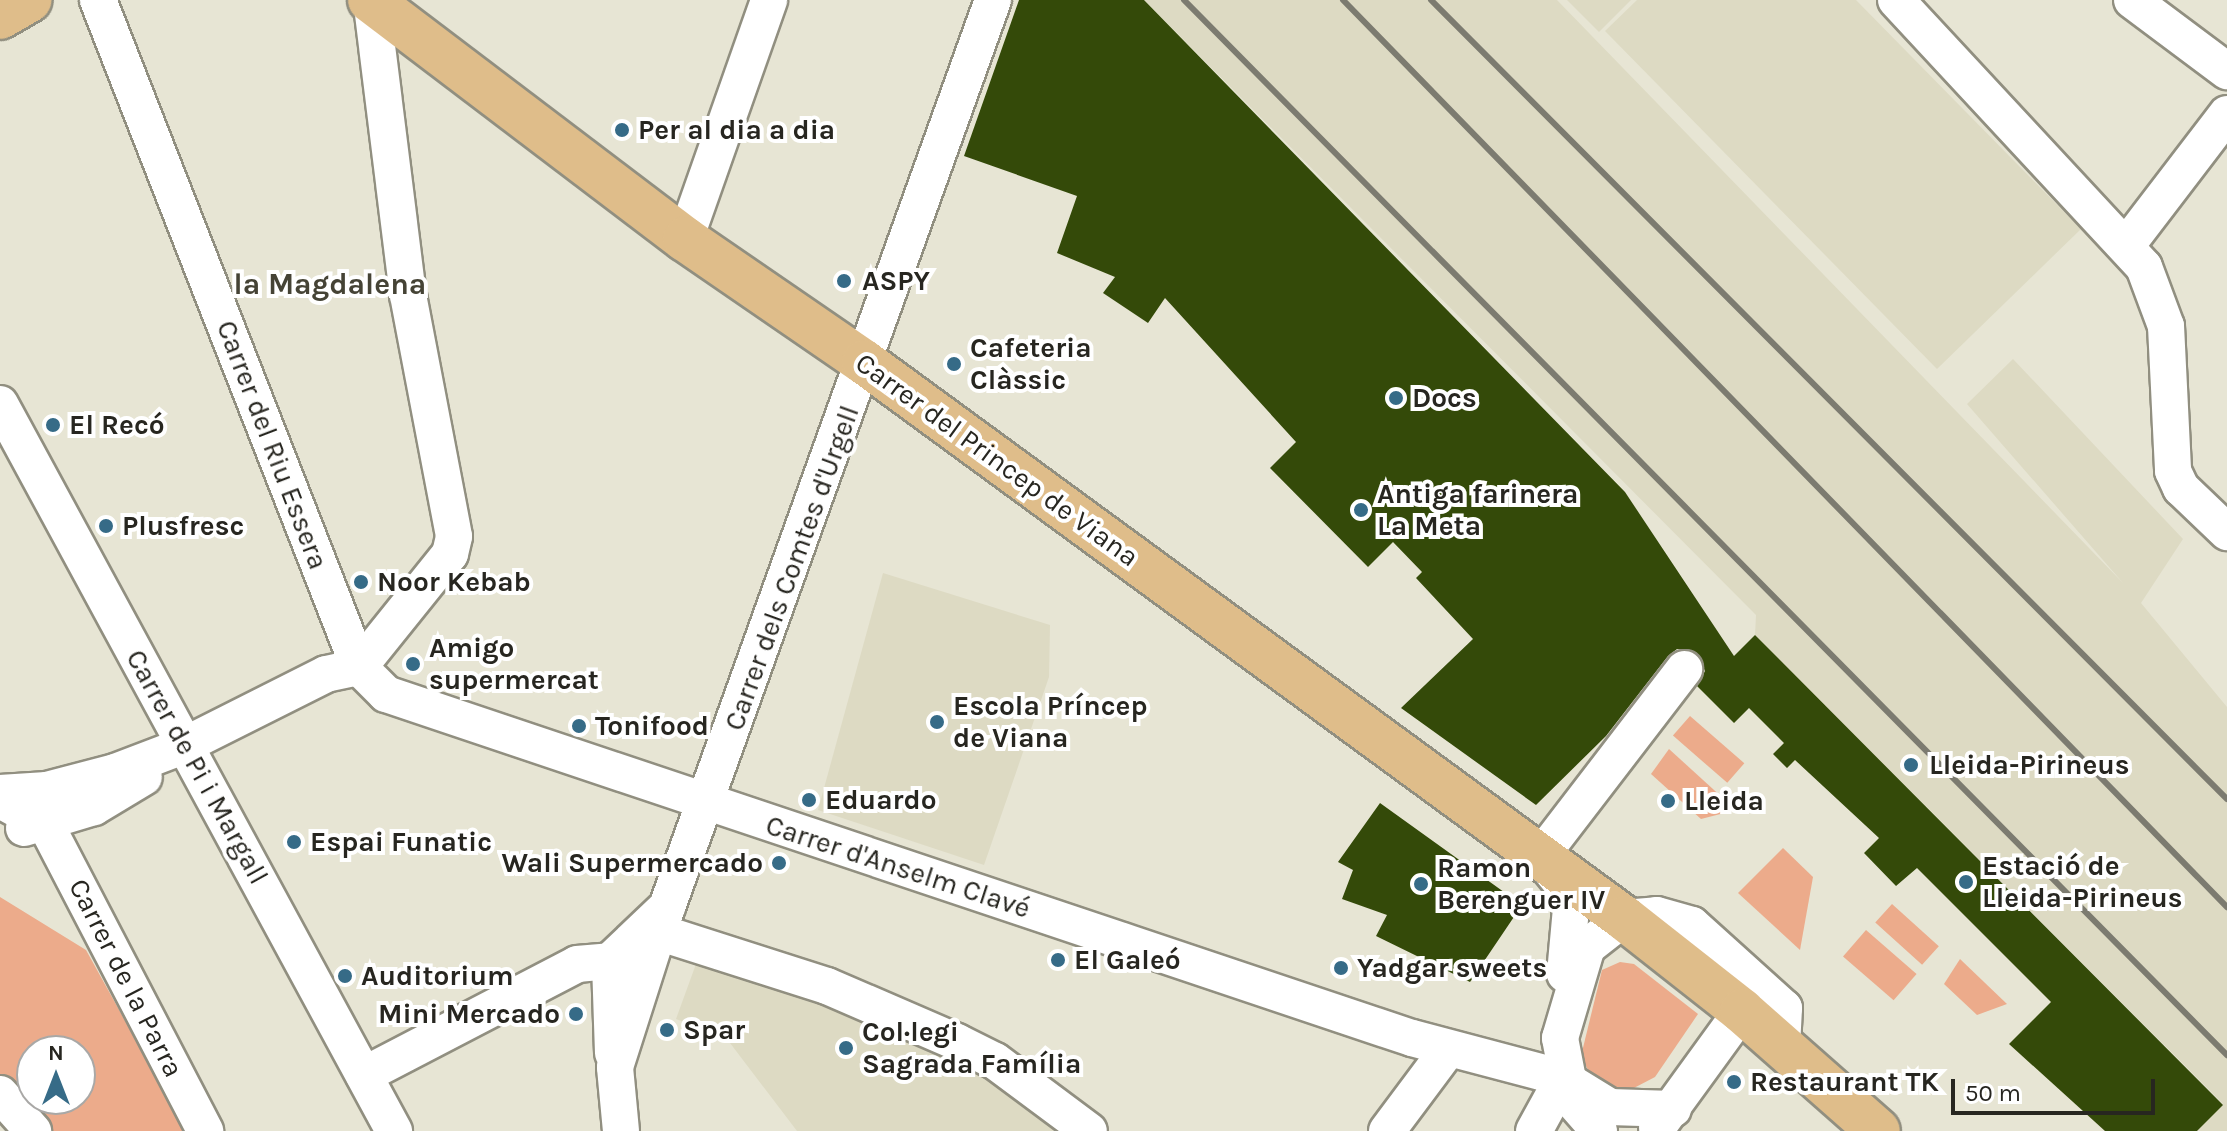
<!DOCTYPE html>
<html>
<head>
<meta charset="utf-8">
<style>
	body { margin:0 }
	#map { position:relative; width:2227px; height:1131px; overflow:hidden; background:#e7e5d4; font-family:Karla,sans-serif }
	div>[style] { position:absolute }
	.built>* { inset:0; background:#dddac3 }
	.green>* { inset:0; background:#ecab8b; transform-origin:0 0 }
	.building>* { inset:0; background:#344a09 }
	.roads { filter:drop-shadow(2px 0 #918f80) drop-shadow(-2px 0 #918f80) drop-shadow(0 2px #918f80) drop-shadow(0 -2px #918f80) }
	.minor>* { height:36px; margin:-18px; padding:0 18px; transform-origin:18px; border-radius:18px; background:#fff }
	.major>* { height:44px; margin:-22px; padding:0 22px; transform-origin:22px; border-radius:22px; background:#dfbd8a }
	.rail>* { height:6px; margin:-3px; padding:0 3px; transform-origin:3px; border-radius:3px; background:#7c7b70 }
	.dots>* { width:22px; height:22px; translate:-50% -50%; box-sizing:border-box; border:4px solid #fff; border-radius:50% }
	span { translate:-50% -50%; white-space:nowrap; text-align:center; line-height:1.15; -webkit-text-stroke:8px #fff; paint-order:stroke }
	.poi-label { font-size:28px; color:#272620; font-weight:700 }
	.left { translate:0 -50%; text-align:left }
	.right { translate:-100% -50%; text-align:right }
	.street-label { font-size:28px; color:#272620 }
	.neighbourhood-label { font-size:30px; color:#454335; font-weight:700 }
	.north { position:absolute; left:16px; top:1035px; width:80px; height:80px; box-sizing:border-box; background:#fff; border:2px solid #a9a8a6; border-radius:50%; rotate:0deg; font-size:22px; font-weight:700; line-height:32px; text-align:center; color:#272620 }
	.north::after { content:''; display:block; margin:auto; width:28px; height:36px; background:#366b87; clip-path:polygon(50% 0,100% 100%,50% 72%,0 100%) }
	.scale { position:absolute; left:1951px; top:1079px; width:204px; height:36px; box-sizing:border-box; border:4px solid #272620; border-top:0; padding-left:10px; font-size:24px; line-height:28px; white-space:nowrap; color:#272620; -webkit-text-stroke:6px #fff; paint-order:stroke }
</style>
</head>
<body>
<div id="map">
	<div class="built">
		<i style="clip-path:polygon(1144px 0,1557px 0,2123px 583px,1967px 404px,2013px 359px,2183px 539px,2141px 603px,2227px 707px,2227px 1131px,2197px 1131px,2223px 1104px,1755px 635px,1756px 615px)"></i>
		<i style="clip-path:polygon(1567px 0,1631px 0,1599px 32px)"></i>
		<i style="clip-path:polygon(1637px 0,1856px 0,2081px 229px,1937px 369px,1605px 31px)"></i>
		<i style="clip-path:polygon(883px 573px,1050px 625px,1049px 677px,984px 865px,818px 810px)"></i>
		<i style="clip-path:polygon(700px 953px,977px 1056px,1062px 1131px,797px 1131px,727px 1039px,676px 1019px)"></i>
	</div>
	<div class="green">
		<i style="left:1690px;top:716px;width:72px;height:26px;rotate:41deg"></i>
		<i style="clip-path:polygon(1669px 749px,1736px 810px,1701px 819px,1651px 774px)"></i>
		<i style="clip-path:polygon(1783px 848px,1813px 877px,1800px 950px,1738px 893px)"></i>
		<i style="clip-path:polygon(evenodd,0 897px,86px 950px,186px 1131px,45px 1131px,0 1075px,0 897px,32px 1051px,80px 1051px,80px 1099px,32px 1099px,32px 1051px)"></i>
		<i style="left:1892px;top:904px;width:63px;height:25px;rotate:42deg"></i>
		<i style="left:1866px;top:930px;width:67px;height:35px;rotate:41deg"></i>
		<i style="clip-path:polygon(1960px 959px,2007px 1004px,1977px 1015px,1944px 984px)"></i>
		<i style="clip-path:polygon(1620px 962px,1634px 964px,1698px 1014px,1655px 1077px,1632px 1089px,1610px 1087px,1591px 1076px,1581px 1056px,1602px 970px)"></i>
	</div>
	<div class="building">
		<i style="clip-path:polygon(1019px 0,1144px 0,1625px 492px,1734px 656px,1755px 635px,2223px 1105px,2197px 1131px,2105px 1131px,2009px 1044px,2051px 1002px,1917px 868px,1896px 886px,1864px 853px,1879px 838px,1795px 760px,1787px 768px,1773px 754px,1784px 743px,1749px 708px,1734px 723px,1697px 686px,1705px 671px,1696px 652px,1677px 649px,1668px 656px,1606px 736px,1536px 805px,1401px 708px,1473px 639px,1416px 578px,1422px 572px,1393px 542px,1368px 567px,1270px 468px,1296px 442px,1165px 298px,1148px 323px,1103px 293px,1115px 277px,1057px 253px,1077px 196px,964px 156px)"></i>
		<i style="clip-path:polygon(1380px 803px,1522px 905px,1470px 982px,1376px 936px,1387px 915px,1342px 899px,1353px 870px,1338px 862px)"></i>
	</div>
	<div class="roads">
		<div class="minor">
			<i style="left:98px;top:0;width:716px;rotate:68.63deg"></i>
			<i style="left:359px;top:667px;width:38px;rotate:45deg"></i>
			<i style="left:386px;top:694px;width:1082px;rotate:18.54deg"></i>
			<i style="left:1412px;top:1038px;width:156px;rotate:14.8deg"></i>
			<i style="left:1563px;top:1078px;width:55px;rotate:31.7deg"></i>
			<i style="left:1610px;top:1107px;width:63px;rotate:1.8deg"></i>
			<i style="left:1896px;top:0;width:364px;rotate:47.1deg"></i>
			<i style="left:2144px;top:267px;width:63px;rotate:69.6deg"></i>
			<i style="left:2166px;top:326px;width:145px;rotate:87.2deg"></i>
			<i style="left:2173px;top:471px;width:19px;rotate:65deg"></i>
			<i style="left:2181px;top:488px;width:64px;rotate:43.7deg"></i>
			<i style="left:2132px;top:0;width:119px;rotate:36.8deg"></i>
			<i style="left:685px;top:239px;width:253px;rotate:-70.6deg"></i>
			<i style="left:2126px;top:246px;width:166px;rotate:-52.6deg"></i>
			<i style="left:0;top:404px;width:827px;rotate:61.54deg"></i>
			<i style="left:359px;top:667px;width:145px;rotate:-51.2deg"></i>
			<i style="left:450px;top:554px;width:18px;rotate:-77deg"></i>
			<i style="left:454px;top:536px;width:245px;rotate:-100.8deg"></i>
			<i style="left:408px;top:295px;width:297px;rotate:-97.1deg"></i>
			<i style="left:0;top:793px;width:47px;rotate:-3.7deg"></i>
			<i style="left:47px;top:790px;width:70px;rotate:-14.8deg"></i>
			<i style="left:115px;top:772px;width:73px;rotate:-20.9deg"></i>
			<i style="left:183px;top:746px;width:160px;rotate:-26.7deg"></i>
			<i style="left:326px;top:674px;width:34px;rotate:-12deg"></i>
			<i style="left:0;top:800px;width:52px;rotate:28.5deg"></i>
			<i style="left:46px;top:825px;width:345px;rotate:62.5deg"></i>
			<i style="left:24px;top:828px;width:73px;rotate:-16.7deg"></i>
			<i style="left:94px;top:807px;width:58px;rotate:-31deg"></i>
			<i style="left:658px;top:932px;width:177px;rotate:17.7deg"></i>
			<i style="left:827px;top:986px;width:142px;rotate:23.3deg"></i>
			<i style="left:957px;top:1042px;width:42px;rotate:26.6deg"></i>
			<i style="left:995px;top:1061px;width:117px;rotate:36.7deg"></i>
			<i style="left:1565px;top:974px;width:66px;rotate:-84.8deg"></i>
			<i style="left:1571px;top:908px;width:26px;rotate:-111deg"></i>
			<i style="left:1562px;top:884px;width:35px;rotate:-129deg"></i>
			<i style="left:1540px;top:857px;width:237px;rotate:-52.5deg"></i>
			<i style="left:613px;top:1053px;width:92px;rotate:-91.9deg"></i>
			<i style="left:610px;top:961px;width:79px;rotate:-43.5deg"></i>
			<i style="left:364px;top:1075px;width:240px;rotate:-27.5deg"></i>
			<i style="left:577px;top:964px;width:33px;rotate:-5deg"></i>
			<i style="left:0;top:1094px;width:50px;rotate:48.3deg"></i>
			<i style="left:1657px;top:1128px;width:145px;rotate:-54deg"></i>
			<i style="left:1742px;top:1011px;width:24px;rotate:-88deg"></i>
			<i style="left:621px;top:1131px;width:64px;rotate:-95.4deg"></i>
			<i style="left:615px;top:1067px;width:142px;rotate:-72.3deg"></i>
			<i style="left:658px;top:932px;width:990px;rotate:-70.23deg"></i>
			<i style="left:1387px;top:1131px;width:94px;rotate:-53.3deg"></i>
			<i style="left:1534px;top:1131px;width:60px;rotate:-61.3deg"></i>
			<i style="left:1599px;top:1131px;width:41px;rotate:-131.1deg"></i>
			<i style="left:1572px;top:1100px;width:63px;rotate:-101deg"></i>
			<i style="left:1560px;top:1038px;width:95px;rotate:-73.5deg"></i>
			<i style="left:1587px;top:947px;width:47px;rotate:-38.1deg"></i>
			<i style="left:1624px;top:918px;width:33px;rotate:-5deg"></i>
			<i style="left:1657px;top:915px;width:36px;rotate:16deg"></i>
			<i style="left:1692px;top:925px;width:124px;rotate:42.1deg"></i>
			<i style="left:1784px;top:1008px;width:37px;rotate:93deg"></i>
		</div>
		<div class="major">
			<i style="left:370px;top:0;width:395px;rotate:37.2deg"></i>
			<i style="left:685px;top:239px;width:217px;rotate:34.5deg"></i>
			<i style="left:864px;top:362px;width:942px;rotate:36.19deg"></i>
			<i style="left:1624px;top:918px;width:150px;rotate:38.2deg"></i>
			<i style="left:1742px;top:1011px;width:181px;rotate:41.4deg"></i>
			<i style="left:0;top:17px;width:34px;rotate:-30deg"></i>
		</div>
	</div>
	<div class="rail">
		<i style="left:1184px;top:0;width:1484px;rotate:45.33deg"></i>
		<i style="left:1343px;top:0;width:1267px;rotate:45.74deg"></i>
		<i style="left:1431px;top:0;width:1128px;rotate:45.11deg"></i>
	</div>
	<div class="dots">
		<i style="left:622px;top:130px;background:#366b87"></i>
		<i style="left:844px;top:281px;background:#366b87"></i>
		<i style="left:954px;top:364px;background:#366b87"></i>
		<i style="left:1396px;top:398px;background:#366b87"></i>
		<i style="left:53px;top:425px;background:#366b87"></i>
		<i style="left:1361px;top:510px;background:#366b87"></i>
		<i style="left:106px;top:526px;background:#366b87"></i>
		<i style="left:361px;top:582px;background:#366b87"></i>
		<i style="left:413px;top:664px;background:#366b87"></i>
		<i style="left:937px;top:722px;background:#366b87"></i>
		<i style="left:579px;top:726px;background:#366b87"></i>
		<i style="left:1911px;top:765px;background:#366b87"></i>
		<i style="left:809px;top:800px;background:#366b87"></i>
		<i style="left:1668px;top:801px;background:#366b87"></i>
		<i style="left:294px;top:842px;background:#366b87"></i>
		<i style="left:779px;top:863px;background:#366b87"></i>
		<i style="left:1966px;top:882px;background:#366b87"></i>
		<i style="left:1421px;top:884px;background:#366b87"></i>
		<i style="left:1058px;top:960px;background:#366b87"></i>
		<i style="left:1341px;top:968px;background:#366b87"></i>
		<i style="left:345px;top:976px;background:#366b87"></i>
		<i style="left:576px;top:1014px;background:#366b87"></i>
		<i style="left:667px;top:1030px;background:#366b87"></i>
		<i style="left:846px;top:1048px;background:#366b87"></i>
		<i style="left:1734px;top:1082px;background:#366b87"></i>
	</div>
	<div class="poi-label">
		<span class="left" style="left:638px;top:130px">Per al dia a dia</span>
		<span class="left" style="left:862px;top:281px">ASPY</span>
		<span class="left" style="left:970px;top:364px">Cafeteria<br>Clàssic</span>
		<span class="left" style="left:1412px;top:398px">Docs</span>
		<span class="left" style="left:69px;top:425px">El Recó</span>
		<span class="left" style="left:1377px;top:510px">Antiga farinera<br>La Meta</span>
		<span class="left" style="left:122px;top:526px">Plusfresc</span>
		<span class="left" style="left:377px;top:582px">Noor Kebab</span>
		<span class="left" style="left:429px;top:664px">Amigo<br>supermercat</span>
		<span class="left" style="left:953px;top:722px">Escola Príncep<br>de Viana</span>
		<span class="left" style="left:595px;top:726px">Tonifood</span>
		<span class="left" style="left:1929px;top:765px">Lleida-Pirineus</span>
		<span class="left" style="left:825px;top:800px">Eduardo</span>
		<span class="left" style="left:1684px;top:801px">Lleida</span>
		<span class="left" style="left:310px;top:842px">Espai Funatic</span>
		<span class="right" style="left:763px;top:863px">Wali Supermercado</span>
		<span class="left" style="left:1982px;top:882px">Estació de<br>Lleida-Pirineus</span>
		<span class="left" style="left:1437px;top:884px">Ramon<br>Berenguer IV</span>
		<span class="left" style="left:1074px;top:960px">El Galeó</span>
		<span class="left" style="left:1357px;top:968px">Yadgar sweets</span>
		<span class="left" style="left:361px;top:976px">Auditorium</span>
		<span class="right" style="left:560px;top:1014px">Mini Mercado</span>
		<span class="left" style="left:683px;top:1030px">Spar</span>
		<span class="left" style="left:862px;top:1048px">Col·legi<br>Sagrada Família</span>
		<span class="left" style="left:1750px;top:1082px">Restaurant TK</span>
	</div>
	<div class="street-label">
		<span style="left:272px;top:445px;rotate:69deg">Carrer del Riu Essera</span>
		<span style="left:997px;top:460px;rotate:36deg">Carrer del Princep de Viana</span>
		<span style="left:792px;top:568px;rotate:-70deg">Carrer dels Comtes d'Urgell</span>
		<span style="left:197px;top:767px;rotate:61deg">Carrer de Pi i Margall</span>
		<span style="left:898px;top:867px;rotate:18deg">Carrer d'Anselm Clavé</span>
		<span style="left:126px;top:978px;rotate:63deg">Carrer de la Parra</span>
	</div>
	<div class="neighbourhood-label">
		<span style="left:330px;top:284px">la Magdalena</span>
	</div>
	<div class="north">N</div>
	<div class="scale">50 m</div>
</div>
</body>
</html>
